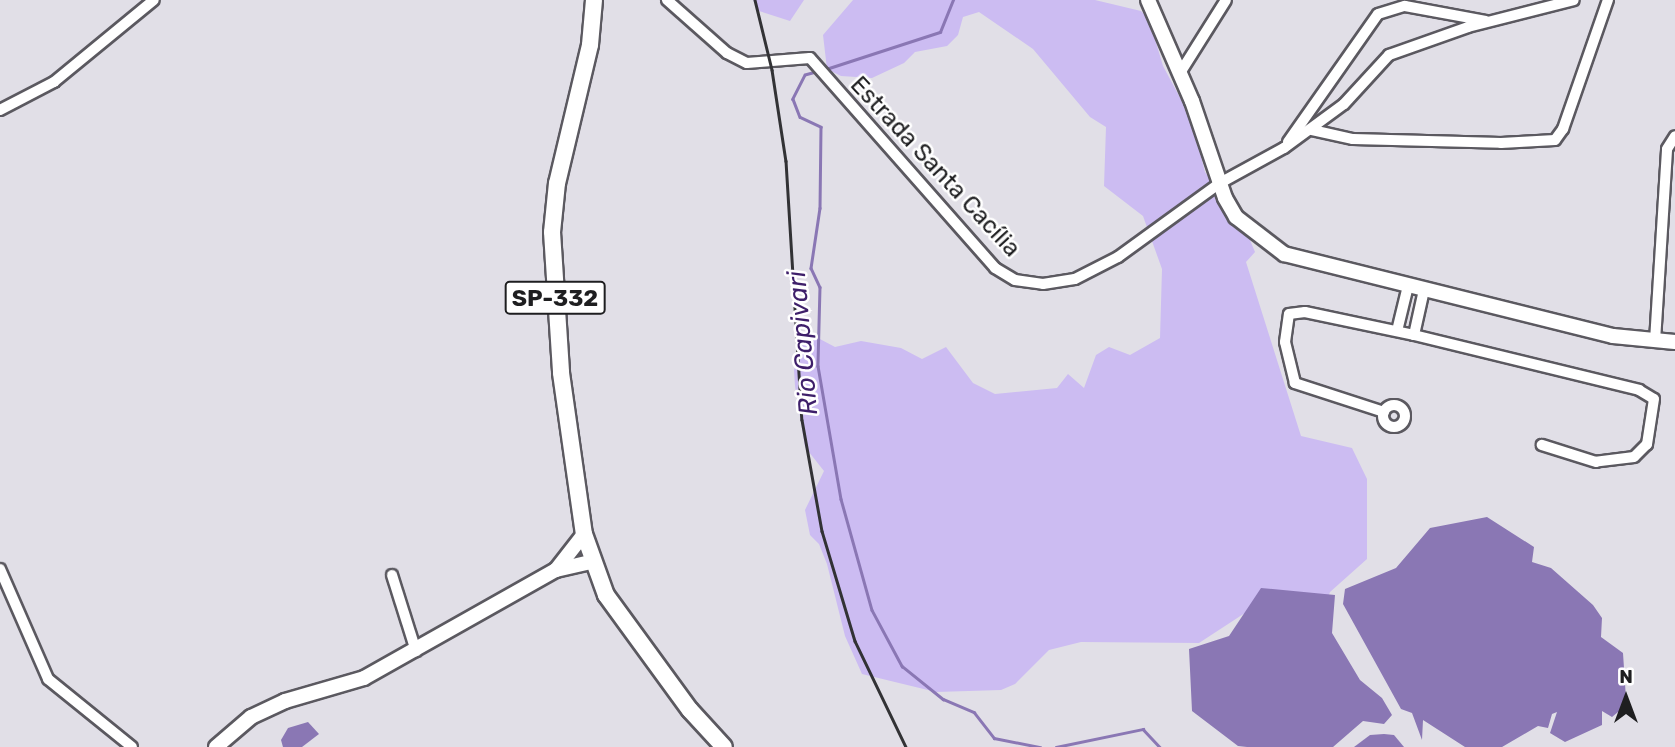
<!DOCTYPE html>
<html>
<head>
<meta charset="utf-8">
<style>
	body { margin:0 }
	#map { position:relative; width:1675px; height:747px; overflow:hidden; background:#e1dfe7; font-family:Rubik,sans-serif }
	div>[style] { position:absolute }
	.green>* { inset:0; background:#ccbcf2 }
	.water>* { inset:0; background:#8a77b4 }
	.stream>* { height:2.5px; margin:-1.25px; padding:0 1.25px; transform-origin:1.25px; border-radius:1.25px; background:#8a77b4 }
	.roads { filter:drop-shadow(2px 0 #5b5960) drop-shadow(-2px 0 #5b5960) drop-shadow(0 2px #5b5960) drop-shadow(0 -2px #5b5960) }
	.street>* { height:10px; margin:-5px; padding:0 5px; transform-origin:5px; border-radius:5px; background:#fff }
	.street>.ring { margin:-5px; padding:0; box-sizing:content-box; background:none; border:10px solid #fff; border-radius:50% }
	.secondary>* { height:14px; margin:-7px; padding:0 7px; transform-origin:7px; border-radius:7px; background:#fff }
	.primary>* { height:16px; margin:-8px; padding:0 8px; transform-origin:8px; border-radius:8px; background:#fff }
	.rail>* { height:2.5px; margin:-1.25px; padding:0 1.25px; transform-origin:1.25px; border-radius:1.25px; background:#323235 }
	span { translate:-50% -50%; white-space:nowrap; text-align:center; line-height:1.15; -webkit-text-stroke:5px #fff; paint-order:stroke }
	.shield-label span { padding:2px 5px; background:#fff; border:2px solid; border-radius:5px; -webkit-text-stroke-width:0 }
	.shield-label { font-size:23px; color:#1e1e20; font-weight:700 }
	.street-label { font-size:24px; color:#1e1e20 }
	.water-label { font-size:26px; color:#3e1f6a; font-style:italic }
	.north { position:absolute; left:1591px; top:663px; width:70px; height:70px; -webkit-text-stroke:5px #fff; paint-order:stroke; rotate:0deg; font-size:19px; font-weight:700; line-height:28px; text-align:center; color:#1e1e20 }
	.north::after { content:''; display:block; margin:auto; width:24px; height:32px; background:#1e1e20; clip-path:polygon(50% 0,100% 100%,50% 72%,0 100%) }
</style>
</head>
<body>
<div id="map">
	<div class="green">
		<i style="clip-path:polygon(753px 0,804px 0,790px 21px,759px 11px)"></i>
		<i style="clip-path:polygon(853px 0,1095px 0,1141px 11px,1149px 19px,1163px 66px,1191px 118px,1205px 172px,1242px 221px,1255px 252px,1246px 262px,1301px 436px,1352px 448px,1367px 479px,1367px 559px,1330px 592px,1325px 607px,1248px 611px,1199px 643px,1081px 642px,1049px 650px,1015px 684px,1001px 690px,936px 692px,862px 674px,845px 636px,827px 564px,819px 544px,810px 535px,805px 510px,824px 471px,805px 447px,795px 386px,794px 370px,803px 342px,818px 338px,835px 347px,861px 341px,901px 348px,922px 359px,946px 347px,973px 383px,995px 394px,1057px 388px,1068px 374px,1084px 388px,1096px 355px,1109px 347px,1130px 355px,1160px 338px,1162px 269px,1143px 216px,1104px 186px,1106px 127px,1090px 117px,1033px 49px,979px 12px,963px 17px,958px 35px,947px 46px,915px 52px,904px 63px,872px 78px,841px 76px,827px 69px,823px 35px)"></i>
	</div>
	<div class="water">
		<i style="clip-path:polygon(1487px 517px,1534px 547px,1532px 562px,1551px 568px,1593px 605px,1602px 618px,1601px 637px,1623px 653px,1627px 714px,1618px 712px,1612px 717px,1602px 711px,1602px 725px,1565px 742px,1550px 733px,1557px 712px,1552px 714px,1548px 728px,1538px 726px,1502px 747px,1465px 747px,1423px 720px,1422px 740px,1412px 713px,1401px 709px,1343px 604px,1345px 589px,1396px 568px,1430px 528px)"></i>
		<i style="clip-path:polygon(1261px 588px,1335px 595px,1332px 633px,1360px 680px,1382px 698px,1392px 715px,1384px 724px,1363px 721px,1333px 747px,1247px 747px,1238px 746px,1192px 711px,1189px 649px,1229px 636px)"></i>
		<i style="clip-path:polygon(308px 722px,319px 734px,302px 747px,283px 747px,281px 740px,288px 728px)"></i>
		<i style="clip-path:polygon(1384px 734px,1394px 735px,1404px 747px,1354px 747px,1370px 735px)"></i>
	</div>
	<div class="stream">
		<i style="left:826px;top:69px;width:120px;rotate:-18deg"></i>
		<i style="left:940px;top:32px;width:35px;rotate:-68deg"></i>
		<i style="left:816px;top:72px;width:11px;rotate:165deg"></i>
		<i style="left:805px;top:75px;width:27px;rotate:117deg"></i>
		<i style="left:793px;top:99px;width:19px;rotate:69deg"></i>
		<i style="left:800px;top:117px;width:23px;rotate:25deg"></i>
		<i style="left:821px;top:127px;width:81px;rotate:90.7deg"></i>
		<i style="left:820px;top:208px;width:61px;rotate:98.5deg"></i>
		<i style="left:811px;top:268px;width:21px;rotate:65deg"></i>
		<i style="left:820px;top:287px;width:79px;rotate:91.5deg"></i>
		<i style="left:818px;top:366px;width:135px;rotate:80.2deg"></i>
		<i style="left:841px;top:499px;width:115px;rotate:74.4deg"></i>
		<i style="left:872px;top:610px;width:64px;rotate:61.8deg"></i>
		<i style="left:902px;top:666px;width:53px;rotate:38.8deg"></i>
		<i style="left:943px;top:699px;width:34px;rotate:23deg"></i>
		<i style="left:974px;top:712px;width:33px;rotate:52deg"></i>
		<i style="left:994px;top:738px;width:47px;rotate:11.1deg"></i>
		<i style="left:1056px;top:747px;width:89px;rotate:-11.7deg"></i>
		<i style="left:1143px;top:729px;width:25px;rotate:47deg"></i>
	</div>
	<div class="roads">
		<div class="street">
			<i style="left:667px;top:0;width:80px;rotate:41.5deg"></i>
			<i style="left:727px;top:53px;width:22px;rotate:27deg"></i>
			<i style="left:747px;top:63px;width:63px;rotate:-4.5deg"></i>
			<i style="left:810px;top:58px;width:280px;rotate:48.6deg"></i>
			<i style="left:995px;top:268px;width:23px;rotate:31deg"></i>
			<i style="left:1015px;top:280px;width:28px;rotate:8deg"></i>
			<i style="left:1043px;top:284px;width:32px;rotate:-9deg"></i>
			<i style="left:1075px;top:279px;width:48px;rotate:-27.1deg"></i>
			<i style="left:1118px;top:257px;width:126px;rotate:-36deg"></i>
			<i style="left:1220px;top:183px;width:73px;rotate:-28.7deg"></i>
			<i style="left:1284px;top:148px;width:74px;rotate:-36.3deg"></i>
			<i style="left:1344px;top:104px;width:67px;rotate:-47.4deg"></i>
			<i style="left:1389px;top:55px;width:84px;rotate:-19.5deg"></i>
			<i style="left:1468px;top:27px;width:109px;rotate:-14.3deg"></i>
			<i style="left:1180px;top:73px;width:86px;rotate:-57.8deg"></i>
			<i style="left:0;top:110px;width:61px;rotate:-27.4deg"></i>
			<i style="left:54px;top:82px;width:129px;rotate:-39.4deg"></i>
			<i style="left:1312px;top:130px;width:42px;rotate:12.4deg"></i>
			<i style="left:1353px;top:139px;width:148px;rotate:1.5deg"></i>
			<i style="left:1501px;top:143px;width:54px;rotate:-3.2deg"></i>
			<i style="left:1555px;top:140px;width:14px;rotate:-54deg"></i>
			<i style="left:1563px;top:129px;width:137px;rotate:-70.8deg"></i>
			<i style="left:1288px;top:142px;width:156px;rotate:-54.9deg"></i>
			<i style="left:1378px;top:14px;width:28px;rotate:-17deg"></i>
			<i style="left:1405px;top:6px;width:82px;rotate:10.5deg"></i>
			<i style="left:1397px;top:331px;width:46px;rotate:-76.3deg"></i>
			<i style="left:1414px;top:335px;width:46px;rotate:-77.5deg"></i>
			<i style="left:1655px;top:341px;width:192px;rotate:-86.4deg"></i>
			<i style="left:1667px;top:149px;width:15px;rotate:-58deg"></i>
			<i class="ring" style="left:1383px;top:405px;width:12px;height:12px"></i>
			<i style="left:1384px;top:412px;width:94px;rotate:-162deg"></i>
			<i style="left:1295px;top:383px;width:42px;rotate:-103.7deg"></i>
			<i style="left:1285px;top:342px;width:28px;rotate:-82deg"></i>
			<i style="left:1289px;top:314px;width:16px;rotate:-7deg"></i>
			<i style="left:1305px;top:312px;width:111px;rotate:11.9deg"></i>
			<i style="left:1414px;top:335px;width:232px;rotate:13.7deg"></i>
			<i style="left:1639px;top:390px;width:17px;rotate:31deg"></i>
			<i style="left:1654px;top:399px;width:46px;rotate:98.8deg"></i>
			<i style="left:1647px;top:444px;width:18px;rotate:135deg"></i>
			<i style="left:1634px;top:457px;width:38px;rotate:173deg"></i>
			<i style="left:1596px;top:462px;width:57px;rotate:-162.5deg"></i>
			<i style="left:0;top:569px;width:120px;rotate:66.4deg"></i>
			<i style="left:48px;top:679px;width:108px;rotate:39deg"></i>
			<i style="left:392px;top:575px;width:80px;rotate:72.5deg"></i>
		</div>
		<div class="secondary">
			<i style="left:1148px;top:0;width:110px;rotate:66.5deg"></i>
			<i style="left:1192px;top:101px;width:102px;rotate:71.2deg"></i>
			<i style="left:1225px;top:198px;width:22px;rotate:60deg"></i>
			<i style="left:1236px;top:217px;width:61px;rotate:37.6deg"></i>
			<i style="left:1284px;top:254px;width:339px;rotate:14deg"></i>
			<i style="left:1613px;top:336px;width:62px;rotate:5.5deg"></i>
			<i style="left:556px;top:570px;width:46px;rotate:-52.1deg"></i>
			<i style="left:216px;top:747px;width:46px;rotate:-40.6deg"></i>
			<i style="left:251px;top:717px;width:38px;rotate:-25deg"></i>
			<i style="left:285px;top:701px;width:82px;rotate:-16.2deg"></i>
			<i style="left:364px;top:678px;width:220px;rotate:-29.4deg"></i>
			<i style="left:556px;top:570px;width:37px;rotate:-13deg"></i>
		</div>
		<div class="primary">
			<i style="left:594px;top:0;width:45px;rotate:95.1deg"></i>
			<i style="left:590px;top:45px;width:142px;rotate:103.4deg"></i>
			<i style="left:557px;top:183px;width:49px;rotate:95.8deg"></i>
			<i style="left:552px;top:232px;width:141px;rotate:86.3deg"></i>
			<i style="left:561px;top:373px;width:163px;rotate:81.9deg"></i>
			<i style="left:584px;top:534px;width:65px;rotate:70.2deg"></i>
			<i style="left:606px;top:595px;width:142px;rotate:53.9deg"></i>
			<i style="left:690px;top:710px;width:50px;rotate:47.4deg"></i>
		</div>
	</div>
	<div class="rail">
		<i style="left:755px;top:0;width:72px;rotate:76.3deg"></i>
		<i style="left:772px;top:70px;width:92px;rotate:81.3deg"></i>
		<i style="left:786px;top:161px;width:259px;rotate:86.5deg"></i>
		<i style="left:802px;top:420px;width:113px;rotate:79.8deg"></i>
		<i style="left:822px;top:531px;width:115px;rotate:73.3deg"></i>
		<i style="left:855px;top:641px;width:118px;rotate:64.3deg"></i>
	</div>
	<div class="shield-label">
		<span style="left:555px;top:298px">SP-332</span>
	</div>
	<div class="street-label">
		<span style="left:935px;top:167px;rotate:47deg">Estrada Santa Cacília</span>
	</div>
	<div class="water-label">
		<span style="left:803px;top:343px;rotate:-95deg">Rio Capivari</span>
	</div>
	<div class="north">N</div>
</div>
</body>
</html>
